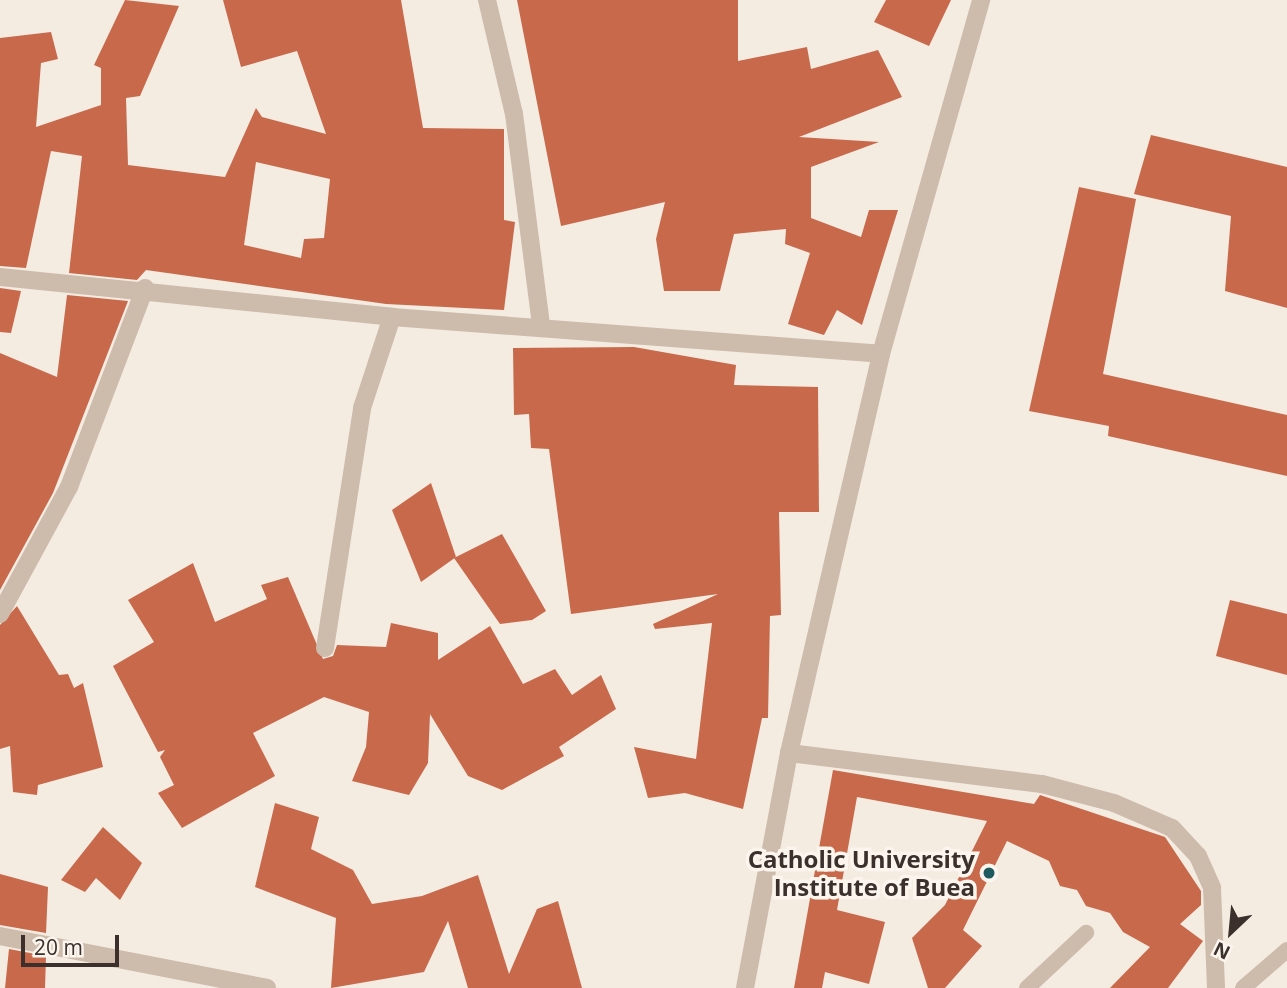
<!DOCTYPE html>
<html>
<head>
<meta charset="utf-8">
<style>
	body { margin:0 }
	#map { position:relative; width:1287px; height:988px; overflow:hidden; background:#f4ebe1; font-family:"Open Sans",sans-serif }
	div>[style] { position:absolute }
	.building>* { inset:0; background:#c8694b }
	.lane>* { height:16px; margin:-8px; padding:0 8px; transform-origin:8px; border-radius:8px; background:#cdbbac }
	.street>* { height:18px; margin:-9px; padding:0 9px; transform-origin:9px; border-radius:9px; background:#cdbbac }
	.dots>* { width:19px; height:19px; translate:-50% -50%; box-sizing:border-box; border:4px solid #fbf5ee; border-radius:50% }
	span { translate:-50% -50%; white-space:nowrap; text-align:center; line-height:1.15; -webkit-text-stroke:7px #fbf5ee; paint-order:stroke }
	.poi-label { font-size:24px; color:#3b302b; font-weight:700 }
	.right { translate:-100% -50%; text-align:right }
	.north { position:absolute; left:1196px; top:897px; width:70px; height:70px; -webkit-text-stroke:5px #fbf5ee; paint-order:stroke; rotate:206deg; font-size:19px; font-weight:700; line-height:28px; text-align:center; color:#3b302b }
	.north::after { content:''; display:block; margin:auto; width:24px; height:32px; background:#3b302b; clip-path:polygon(50% 0,100% 100%,50% 72%,0 100%) }
	.scale { position:absolute; left:21px; top:935px; width:98px; height:32px; box-sizing:border-box; border:4px solid #3b302b; border-top:0; padding-left:9px; font-size:21px; line-height:24px; white-space:nowrap; color:#3b302b; -webkit-text-stroke:5px #fbf5ee; paint-order:stroke }
</style>
</head>
<body>
<div id="map">
	<div class="building">
		<i style="clip-path:polygon(evenodd,125px 0,179px 6px,140px 96px,126px 98px,128px 165px,225px 177px,256px 108px,262px 117px,326px 134px,297px 51px,241px 67px,223px 0,401px 0,423px 128px,504px 129px,504px 220px,515px 222px,504px 310px,386px 304px,146px 270px,137px 280px,69px 273px,82px 156px,51px 151px,26px 268px,0 266px,0 38px,51px 32px,58px 59px,41px 63px,36px 127px,101px 105px,101px 68px,94px 65px,125px 0,256px 162px,330px 179px,324px 238px,304px 239px,301px 258px,244px 245px,256px 162px)"></i>
		<i style="clip-path:polygon(517px 0,738px 0,738px 61px,807px 47px,811px 69px,878px 50px,902px 97px,799px 137px,879px 142px,811px 167px,811px 218px,861px 237px,869px 210px,898px 210px,862px 325px,837px 310px,824px 335px,788px 324px,810px 253px,785px 244px,786px 229px,734px 234px,720px 291px,664px 291px,656px 239px,665px 202px,561px 226px)"></i>
		<i style="clip-path:polygon(886px 0,951px 0,929px 46px,874px 22px)"></i>
		<i style="clip-path:polygon(1151px 135px,1287px 167px,1287px 308px,1225px 291px,1231px 216px,1134px 194px)"></i>
		<i style="clip-path:polygon(1079px 187px,1136px 199px,1103px 374px,1287px 415px,1287px 476px,1108px 436px,1109px 426px,1029px 411px)"></i>
		<i style="clip-path:polygon(0 288px,21px 291px,11px 333px,0 332px)"></i>
		<i style="clip-path:polygon(67px 295px,128px 301px,53px 493px,0 590px,0 353px,57px 377px)"></i>
		<i style="clip-path:polygon(634px 347px,736px 365px,734px 385px,818px 387px,819px 512px,779px 512px,781px 615px,770px 616px,768px 718px,762px 718px,743px 809px,685px 793px,648px 798px,634px 747px,696px 759px,712px 623px,655px 629px,653px 624px,718px 594px,571px 614px,549px 449px,531px 448px,529px 414px,514px 415px,513px 348px)"></i>
		<i style="clip-path:polygon(431px 483px,456px 557px,421px 582px,392px 510px)"></i>
		<i style="clip-path:polygon(502px 534px,546px 611px,532px 620px,500px 624px,454px 558px)"></i>
		<i style="clip-path:polygon(193px 563px,215px 622px,267px 599px,261px 585px,288px 577px,323px 659px,333px 656px,337px 645px,386px 647px,391px 623px,438px 633px,438px 660px,490px 626px,523px 684px,555px 669px,572px 695px,601px 675px,616px 709px,559px 747px,564px 756px,502px 790px,468px 776px,430px 714px,428px 763px,409px 795px,352px 781px,366px 747px,369px 712px,324px 697px,253px 733px,275px 776px,182px 828px,158px 793px,174px 785px,160px 757px,165px 750px,158px 752px,113px 666px,154px 642px,128px 600px)"></i>
		<i style="clip-path:polygon(1230px 600px,1287px 614px,1287px 675px,1216px 656px)"></i>
		<i style="clip-path:polygon(17px 606px,59px 675px,68px 674px,74px 688px,83px 683px,103px 767px,38px 785px,37px 795px,13px 792px,10px 746px,0 749px,0 625px)"></i>
		<i style="clip-path:polygon(833px 770px,1034px 804px,1040px 795px,1165px 837px,1201px 891px,1201px 905px,1180px 924px,1203px 941px,1168px 988px,1110px 988px,1150px 947px,1123px 932px,1110px 913px,1086px 906px,1077px 890px,1060px 886px,1049px 861px,1007px 841px,963px 930px,982px 946px,945px 988px,928px 988px,912px 938px,945px 905px,987px 821px,857px 797px,837px 910px,885px 922px,869px 984px,825px 972px,822px 988px,794px 988px)"></i>
		<i style="clip-path:polygon(275px 803px,319px 817px,311px 849px,353px 870px,372px 904px,422px 896px,478px 875px,509px 974px,537px 909px,558px 901px,582px 988px,468px 988px,448px 921px,424px 972px,331px 988px,336px 918px,255px 887px)"></i>
		<i style="clip-path:polygon(103px 827px,142px 863px,120px 900px,96px 878px,85px 892px,61px 880px)"></i>
		<i style="clip-path:polygon(0 874px,48px 887px,46px 933px,0 925px)"></i>
		<i style="clip-path:polygon(9px 949px,46px 956px,45px 988px,5px 988px)"></i>
	</div>
	<div class="lane">
		<i style="left:1027px;top:988px;width:81px;rotate:-43deg"></i>
		<i style="left:1243px;top:988px;width:58px;rotate:-40.8deg"></i>
	</div>
	<div class="street">
		<i style="left:487px;top:0;width:117px;rotate:76.7deg"></i>
		<i style="left:514px;top:114px;width:213px;rotate:82.7deg"></i>
		<i style="left:0;top:277px;width:394px;rotate:5.8deg"></i>
		<i style="left:392px;top:317px;width:490px;rotate:4.3deg"></i>
		<i style="left:0;top:614px;width:145px;rotate:-61.5deg"></i>
		<i style="left:69px;top:487px;width:213px;rotate:-69.1deg"></i>
		<i style="left:325px;top:648px;width:243px;rotate:-81.2deg"></i>
		<i style="left:362px;top:408px;width:96px;rotate:-71.8deg"></i>
		<i style="left:789px;top:753px;width:255px;rotate:7deg"></i>
		<i style="left:1042px;top:784px;width:74px;rotate:14.8deg"></i>
		<i style="left:1114px;top:803px;width:63px;rotate:23.3deg"></i>
		<i style="left:1172px;top:828px;width:38px;rotate:47deg"></i>
		<i style="left:1198px;top:856px;width:35px;rotate:66deg"></i>
		<i style="left:1212px;top:888px;width:100px;rotate:87.7deg"></i>
		<i style="left:0;top:936px;width:272px;rotate:11deg"></i>
		<i style="left:745px;top:988px;width:239px;rotate:-79.4deg"></i>
		<i style="left:789px;top:753px;width:409px;rotate:-77deg"></i>
		<i style="left:881px;top:354px;width:368px;rotate:-74.2deg"></i>
	</div>
	<div class="dots">
		<i style="left:989px;top:873px;background:#1f5a5e"></i>
	</div>
	<div class="poi-label">
		<span class="right" style="left:975px;top:873px">Catholic University<br>Institute of Buea</span>
	</div>
	<div class="north">N</div>
	<div class="scale">20 m</div>
</div>
</body>
</html>
